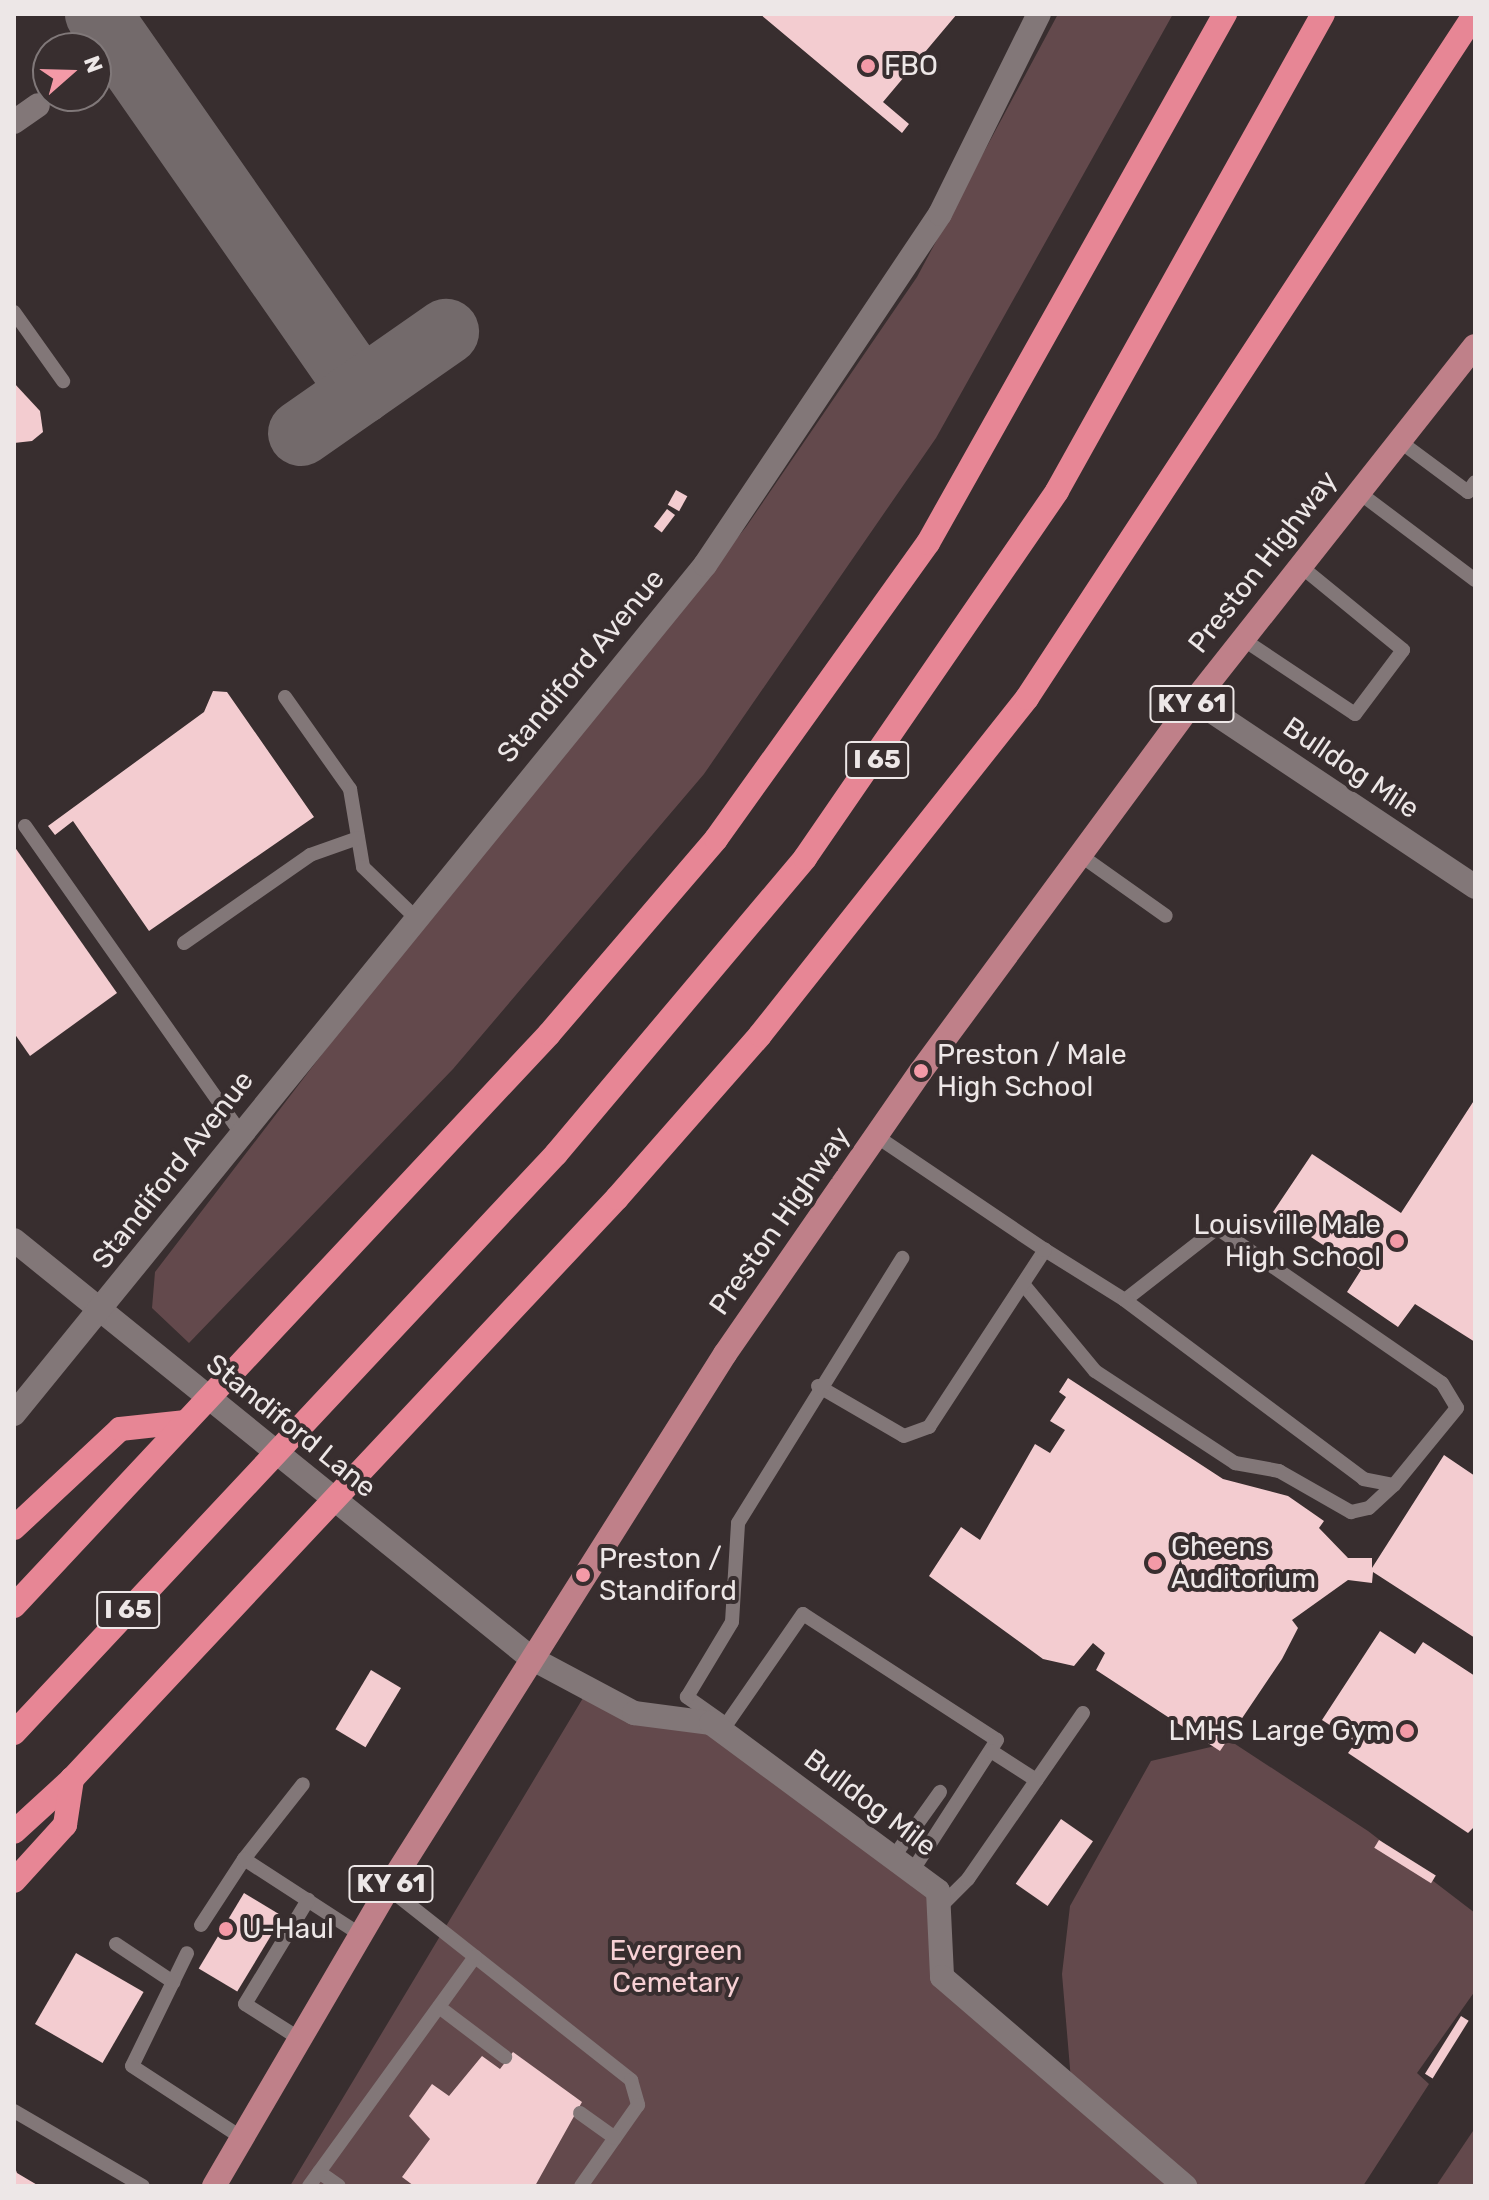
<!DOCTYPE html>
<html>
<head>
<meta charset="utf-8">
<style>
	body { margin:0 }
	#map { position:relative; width:1489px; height:2200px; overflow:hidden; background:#382e2f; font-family:Rubik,sans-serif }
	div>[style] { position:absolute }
	.green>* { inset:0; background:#63494c }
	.taxiway>* { height:66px; margin:-33px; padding:0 33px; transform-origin:33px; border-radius:33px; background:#736a6b }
	.building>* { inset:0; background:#f3ccd0; transform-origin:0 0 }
	.lane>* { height:14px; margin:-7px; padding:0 7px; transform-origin:7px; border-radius:7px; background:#827778 }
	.street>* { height:24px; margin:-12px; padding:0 12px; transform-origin:12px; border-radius:12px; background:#827778 }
	.primary>* { height:24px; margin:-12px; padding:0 12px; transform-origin:12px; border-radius:12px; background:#bf8089 }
	.highway>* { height:24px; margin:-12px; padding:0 12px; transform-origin:12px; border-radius:12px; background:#e78695 }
	.dots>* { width:22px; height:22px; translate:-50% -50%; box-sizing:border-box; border:4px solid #382e2f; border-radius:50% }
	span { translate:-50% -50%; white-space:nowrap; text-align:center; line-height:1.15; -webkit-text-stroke:8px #382e2f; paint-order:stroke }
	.shield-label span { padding:2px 6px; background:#382e2f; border:2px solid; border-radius:6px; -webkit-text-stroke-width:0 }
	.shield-label { font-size:26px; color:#ede7e7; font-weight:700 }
	.poi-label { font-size:28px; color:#ede7e7 }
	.left { translate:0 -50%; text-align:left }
	.right { translate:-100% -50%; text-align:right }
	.street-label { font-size:28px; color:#ede7e7 }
	.park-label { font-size:28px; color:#f7d0d4 }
	.frame { position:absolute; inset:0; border:16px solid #ede7e7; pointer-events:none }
	.north { position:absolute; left:32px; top:32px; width:80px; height:80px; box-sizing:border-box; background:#382e2f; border:2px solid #807879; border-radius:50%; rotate:70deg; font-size:22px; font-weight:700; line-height:32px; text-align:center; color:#ede7e7 }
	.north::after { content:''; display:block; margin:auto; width:28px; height:36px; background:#f39aa7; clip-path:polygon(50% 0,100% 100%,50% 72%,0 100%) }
</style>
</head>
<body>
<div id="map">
	<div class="green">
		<i style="clip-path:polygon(1058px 14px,1173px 14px,936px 438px,704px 774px,453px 1069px,189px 1343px,152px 1308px,155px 1272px,372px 989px,746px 527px,917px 277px)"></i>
		<i style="clip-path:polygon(589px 1688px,711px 1723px,938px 1891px,943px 1977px,1185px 2186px,290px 2186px)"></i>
		<i style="clip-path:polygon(1232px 1742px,1368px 1831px,1475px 1913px,1475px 1991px,1417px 2073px,1429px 2084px,1363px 2186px,1199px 2186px,1071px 2080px,1062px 1974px,1070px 1906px,1151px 1761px)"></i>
		<i style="clip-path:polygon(1475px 2128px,1475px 2186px,1436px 2186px)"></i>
	</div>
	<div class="taxiway">
		<i style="left:98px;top:14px;width:460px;rotate:55.1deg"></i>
		<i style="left:301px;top:433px;width:177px;rotate:-34.9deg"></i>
	</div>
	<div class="building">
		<i style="clip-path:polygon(760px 14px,957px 14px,883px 102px,909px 124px,902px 133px)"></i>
		<i style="clip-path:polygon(14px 383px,40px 411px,43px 432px,32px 441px,14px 443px)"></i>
		<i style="left:676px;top:490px;width:13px;height:17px;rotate:29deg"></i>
		<i style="left:667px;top:509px;width:10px;height:22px;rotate:37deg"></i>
		<i style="clip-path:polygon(213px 691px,227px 692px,314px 817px,149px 931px,73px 821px,55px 835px,48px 826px,204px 712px)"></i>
		<i style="clip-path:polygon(14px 846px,117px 993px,30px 1056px,14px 1033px)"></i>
		<i style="clip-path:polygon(1475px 1099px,1475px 1342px,1415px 1304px,1398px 1327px,1347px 1292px,1361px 1270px,1273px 1212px,1312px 1154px,1401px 1213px)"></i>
		<i style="clip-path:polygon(1068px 1378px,1223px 1479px,1288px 1496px,1324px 1521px,1319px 1528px,1348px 1558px,1372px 1558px,1372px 1568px,1444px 1455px,1475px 1476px,1475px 1638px,1373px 1572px,1372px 1583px,1348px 1580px,1292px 1620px,1298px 1628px,1282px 1659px,1220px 1751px,1096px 1670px,1105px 1653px,1093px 1643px,1074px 1666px,1043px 1659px,929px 1576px,961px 1527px,980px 1540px,1035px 1444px,1050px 1453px,1065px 1430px,1050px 1421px,1066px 1397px,1059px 1392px)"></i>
		<i style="clip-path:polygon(1380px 1631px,1415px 1654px,1423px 1642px,1475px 1676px,1475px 1826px,1468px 1833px,1348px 1753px,1356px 1742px,1322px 1720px)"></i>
		<i style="left:371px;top:1670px;width:35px;height:69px;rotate:31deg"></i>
		<i style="left:1061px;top:1819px;width:39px;height:79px;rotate:35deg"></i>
		<i style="left:1379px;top:1840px;width:67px;height:9px;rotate:32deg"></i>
		<i style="left:244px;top:1893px;width:45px;height:88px;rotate:31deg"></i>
		<i style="left:76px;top:1953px;width:78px;height:82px;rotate:30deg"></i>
		<i style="left:1461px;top:2016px;width:9px;height:68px;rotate:32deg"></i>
		<i style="clip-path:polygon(513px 2052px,582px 2102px,535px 2186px,414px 2186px,402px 2177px,430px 2139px,409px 2116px,432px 2084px,449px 2096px,482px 2056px,500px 2069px)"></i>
		<i style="clip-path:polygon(14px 2165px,17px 2173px,39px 2186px,14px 2186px)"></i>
	</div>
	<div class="lane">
		<i style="left:14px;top:312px;width:85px;rotate:54.6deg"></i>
		<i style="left:1398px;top:440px;width:87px;rotate:36.6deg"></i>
		<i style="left:1468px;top:492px;width:12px;rotate:-55deg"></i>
		<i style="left:1357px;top:491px;width:148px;rotate:37deg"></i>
		<i style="left:1241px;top:638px;width:137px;rotate:33.7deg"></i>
		<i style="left:1355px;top:714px;width:80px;rotate:-53.1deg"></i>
		<i style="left:1403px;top:650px;width:136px;rotate:-140.7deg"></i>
		<i style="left:285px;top:697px;width:113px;rotate:54.8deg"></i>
		<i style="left:350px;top:789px;width:79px;rotate:80.5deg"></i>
		<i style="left:363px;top:867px;width:71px;rotate:43.9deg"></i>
		<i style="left:25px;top:826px;width:374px;rotate:54.9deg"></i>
		<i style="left:1080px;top:855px;width:105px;rotate:35.3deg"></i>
		<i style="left:184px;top:943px;width:154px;rotate:-34.9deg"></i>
		<i style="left:310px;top:855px;width:51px;rotate:-19.5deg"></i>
		<i style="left:1045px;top:1250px;width:94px;rotate:32deg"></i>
		<i style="left:1125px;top:1300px;width:117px;rotate:-38deg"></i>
		<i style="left:1217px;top:1228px;width:273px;rotate:34.6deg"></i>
		<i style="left:1442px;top:1383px;width:29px;rotate:59deg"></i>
		<i style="left:1457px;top:1408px;width:99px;rotate:129.3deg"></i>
		<i style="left:1394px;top:1485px;width:31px;rotate:-169deg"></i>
		<i style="left:1364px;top:1479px;width:299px;rotate:-143.2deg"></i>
		<i style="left:1023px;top:1284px;width:113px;rotate:50.4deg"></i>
		<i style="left:1095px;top:1371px;width:168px;rotate:33.3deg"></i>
		<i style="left:1235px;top:1463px;width:45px;rotate:10.3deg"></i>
		<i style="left:1279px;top:1471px;width:83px;rotate:29.7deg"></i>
		<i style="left:1351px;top:1512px;width:18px;rotate:-13deg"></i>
		<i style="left:1369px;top:1508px;width:34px;rotate:-43deg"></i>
		<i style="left:818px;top:1386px;width:99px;rotate:30.2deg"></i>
		<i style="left:904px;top:1436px;width:27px;rotate:-20deg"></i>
		<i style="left:929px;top:1427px;width:212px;rotate:-56.8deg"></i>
		<i style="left:1045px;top:1250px;width:204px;rotate:-146deg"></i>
		<i style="left:721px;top:1721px;width:42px;rotate:-144.8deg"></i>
		<i style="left:687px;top:1697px;width:87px;rotate:-59deg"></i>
		<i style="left:732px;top:1622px;width:99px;rotate:-86.5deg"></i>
		<i style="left:738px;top:1523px;width:312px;rotate:-58.2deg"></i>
		<i style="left:726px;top:1725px;width:135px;rotate:-55.3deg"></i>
		<i style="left:803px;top:1614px;width:231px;rotate:33deg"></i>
		<i style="left:997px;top:1740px;width:145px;rotate:122.9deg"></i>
		<i style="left:991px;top:1751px;width:54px;rotate:32.8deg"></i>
		<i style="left:900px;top:1848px;width:69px;rotate:-54.5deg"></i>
		<i style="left:244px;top:1859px;width:95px;rotate:-51.8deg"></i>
		<i style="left:388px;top:1888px;width:310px;rotate:38.3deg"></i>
		<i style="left:631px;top:2080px;width:26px;rotate:74deg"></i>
		<i style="left:638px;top:2105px;width:99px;rotate:125.1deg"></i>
		<i style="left:942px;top:1905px;width:37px;rotate:-45deg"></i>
		<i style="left:968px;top:1879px;width:202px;rotate:-55.3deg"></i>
		<i style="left:201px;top:1925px;width:79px;rotate:-56.9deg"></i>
		<i style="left:244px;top:1859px;width:140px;rotate:33deg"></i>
		<i style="left:116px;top:1944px;width:69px;rotate:33.7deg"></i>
		<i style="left:173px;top:1982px;width:93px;rotate:116deg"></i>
		<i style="left:132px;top:2066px;width:131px;rotate:33.2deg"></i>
		<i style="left:173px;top:1982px;width:32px;rotate:-64deg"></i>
		<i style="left:439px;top:2007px;width:83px;rotate:37.1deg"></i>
		<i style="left:300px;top:2039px;width:65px;rotate:-147.5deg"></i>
		<i style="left:245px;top:2004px;width:122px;rotate:-58.8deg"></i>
		<i style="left:14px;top:2111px;width:149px;rotate:30.2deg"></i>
		<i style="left:580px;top:2113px;width:43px;rotate:35.5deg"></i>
		<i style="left:319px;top:2172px;width:24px;rotate:35deg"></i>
		<i style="left:309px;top:2186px;width:283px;rotate:-54.1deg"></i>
	</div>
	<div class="street">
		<i style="left:14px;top:122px;width:29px;rotate:-35deg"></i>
		<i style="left:1195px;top:700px;width:337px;rotate:33.7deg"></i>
		<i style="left:14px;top:1240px;width:665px;rotate:38.96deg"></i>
		<i style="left:531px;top:1658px;width:117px;rotate:28.1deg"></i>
		<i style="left:634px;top:1713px;width:78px;rotate:7.4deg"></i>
		<i style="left:711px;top:1723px;width:282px;rotate:36.5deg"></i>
		<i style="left:938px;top:1891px;width:86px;rotate:87.3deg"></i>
		<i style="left:942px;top:1977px;width:321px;rotate:40.7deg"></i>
		<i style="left:14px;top:1414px;width:1095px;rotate:-50.86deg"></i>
		<i style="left:705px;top:565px;width:422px;rotate:-56.2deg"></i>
		<i style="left:940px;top:214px;width:223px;rotate:-63.7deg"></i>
	</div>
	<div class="primary">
		<i style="left:214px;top:2186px;width:351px;rotate:-59.7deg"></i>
		<i style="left:391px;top:1883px;width:626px;rotate:-57.73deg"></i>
		<i style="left:725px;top:1354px;width:344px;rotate:-55.3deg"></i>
		<i style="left:921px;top:1071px;width:461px;rotate:-53.6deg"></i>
		<i style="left:1195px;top:700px;width:451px;rotate:-51.7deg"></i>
	</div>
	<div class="highway">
		<i style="left:14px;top:1528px;width:145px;rotate:-43deg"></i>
		<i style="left:120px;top:1429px;width:64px;rotate:-6.2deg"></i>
		<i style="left:14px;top:1606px;width:783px;rotate:-46.91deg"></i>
		<i style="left:549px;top:1034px;width:257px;rotate:-49.4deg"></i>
		<i style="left:716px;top:839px;width:364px;rotate:-54.4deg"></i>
		<i style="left:928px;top:543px;width:607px;rotate:-60.69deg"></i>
		<i style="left:14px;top:1733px;width:793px;rotate:-46.89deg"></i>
		<i style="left:556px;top:1154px;width:387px;rotate:-49.9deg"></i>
		<i style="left:805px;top:858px;width:445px;rotate:-55.5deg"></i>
		<i style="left:1057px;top:491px;width:546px;rotate:-60.85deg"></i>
		<i style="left:14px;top:1832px;width:79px;rotate:-42.4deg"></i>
		<i style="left:72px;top:1779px;width:797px;rotate:-46.83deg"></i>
		<i style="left:617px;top:1198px;width:217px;rotate:-48.7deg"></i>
		<i style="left:760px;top:1035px;width:430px;rotate:-51.6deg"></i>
		<i style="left:1027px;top:698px;width:818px;rotate:-56.78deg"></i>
		<i style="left:14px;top:1881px;width:76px;rotate:-47.7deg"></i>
		<i style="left:65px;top:1825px;width:47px;rotate:-81.3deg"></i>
	</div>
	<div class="dots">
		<i style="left:868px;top:66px;background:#f39aa7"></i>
		<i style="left:921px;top:1071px;background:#f39aa7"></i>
		<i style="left:1397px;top:1241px;background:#f39aa7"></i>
		<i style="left:1155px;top:1563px;background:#f39aa7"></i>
		<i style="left:583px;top:1575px;background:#f39aa7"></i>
		<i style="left:1407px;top:1731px;background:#f39aa7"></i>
		<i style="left:226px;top:1929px;background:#f39aa7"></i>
	</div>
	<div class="shield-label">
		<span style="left:1192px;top:704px">KY 61</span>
		<span style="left:877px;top:760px">I 65</span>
		<span style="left:128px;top:1610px">I 65</span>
		<span style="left:391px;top:1884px">KY 61</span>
	</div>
	<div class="poi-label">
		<span class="left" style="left:884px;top:66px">FBO</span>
		<span class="left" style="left:937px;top:1071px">Preston / Male<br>High School</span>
		<span class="right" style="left:1381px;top:1241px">Louisville Male<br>High School</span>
		<span class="left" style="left:1171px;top:1563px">Gheens<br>Auditorium</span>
		<span class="left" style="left:599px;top:1575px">Preston /<br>Standiford</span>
		<span class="right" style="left:1391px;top:1731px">LMHS Large Gym</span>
		<span class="left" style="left:242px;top:1929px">U-Haul</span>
	</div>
	<div class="street-label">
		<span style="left:1263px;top:562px;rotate:-52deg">Preston Highway</span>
		<span style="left:581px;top:666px;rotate:-50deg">Standiford Avenue</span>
		<span style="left:1351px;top:768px;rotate:34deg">Bulldog Mile</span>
		<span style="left:173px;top:1170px;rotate:-52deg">Standiford Avenue</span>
		<span style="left:780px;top:1221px;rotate:-55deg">Preston Highway</span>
		<span style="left:291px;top:1426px;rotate:39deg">Standiford Lane</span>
		<span style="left:870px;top:1803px;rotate:37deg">Bulldog Mile</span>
	</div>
	<div class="park-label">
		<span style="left:676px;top:1967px">Evergreen<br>Cemetary</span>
	</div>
	<div class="frame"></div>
	<div class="north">N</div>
</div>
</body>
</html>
